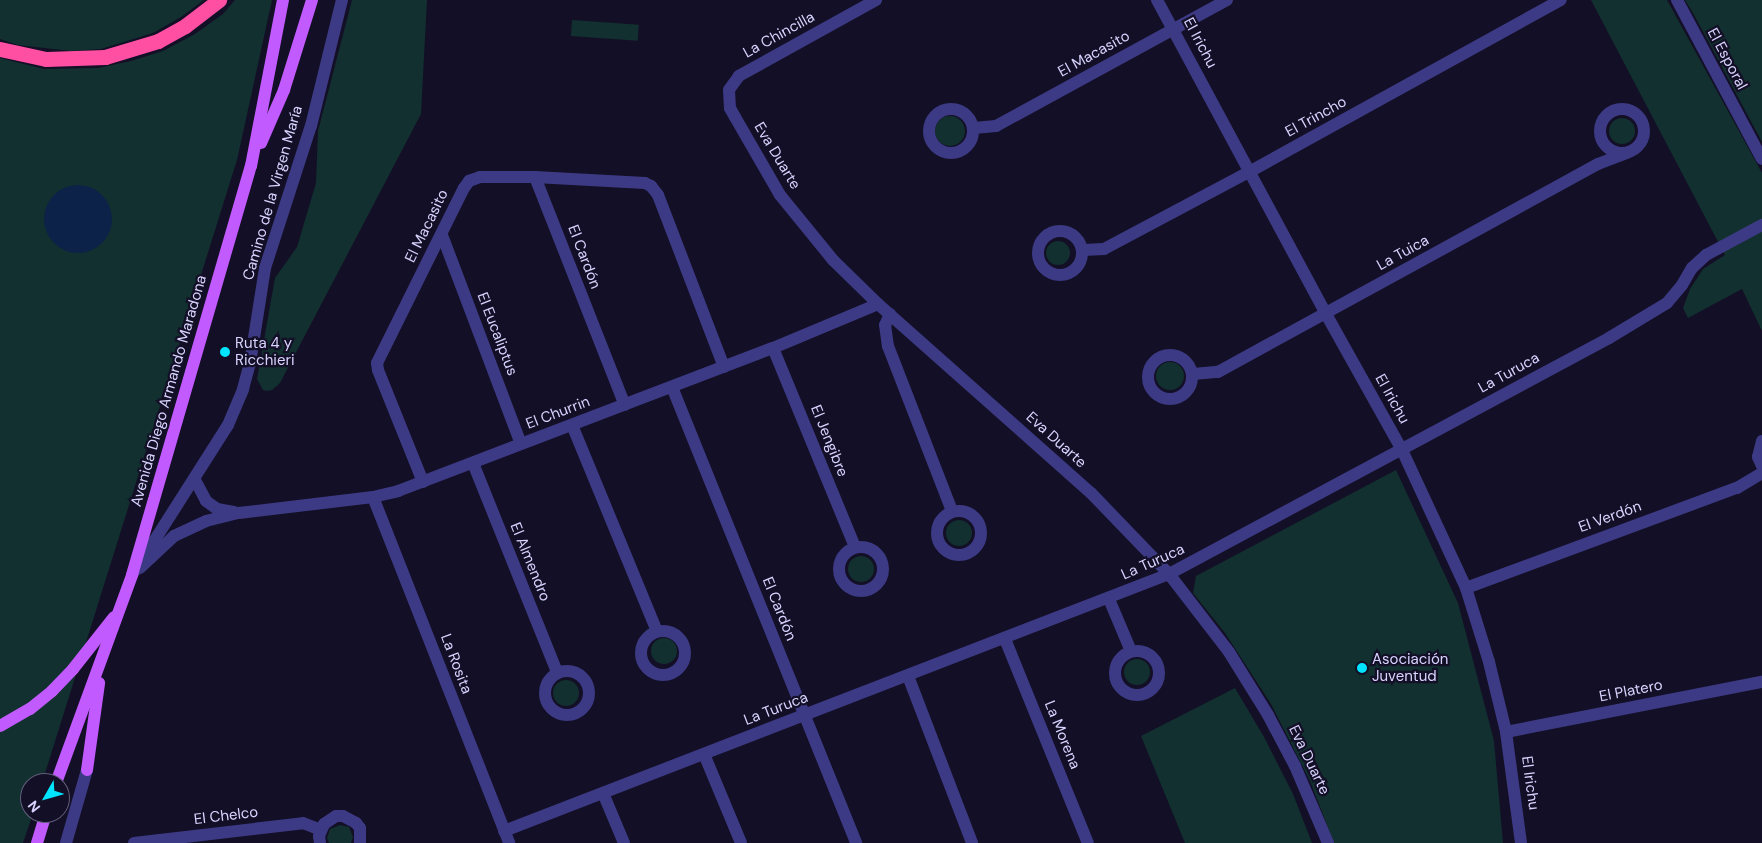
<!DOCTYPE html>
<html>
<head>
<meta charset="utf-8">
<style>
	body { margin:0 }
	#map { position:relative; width:1762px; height:843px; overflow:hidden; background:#130f26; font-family:"DM Sans",sans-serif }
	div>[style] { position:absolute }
	.green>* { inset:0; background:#12302f; transform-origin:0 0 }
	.round { border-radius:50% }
	.water>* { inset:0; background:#0c2248 }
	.minor>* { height:12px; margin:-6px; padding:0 6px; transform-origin:6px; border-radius:6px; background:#3d3a85 }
	.minor>.ring { margin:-6px; padding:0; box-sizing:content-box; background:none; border:12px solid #3d3a85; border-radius:50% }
	.tertiary>* { height:12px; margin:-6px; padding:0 6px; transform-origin:6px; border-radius:6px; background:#3d3a85 }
	.primary>* { height:12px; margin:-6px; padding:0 6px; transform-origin:6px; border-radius:6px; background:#c25bff }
	.motorway>* { height:15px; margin:-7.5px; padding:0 7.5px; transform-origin:7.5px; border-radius:7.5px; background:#ff4fa3 }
	.dots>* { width:14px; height:14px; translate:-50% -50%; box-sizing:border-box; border:2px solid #130f26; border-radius:50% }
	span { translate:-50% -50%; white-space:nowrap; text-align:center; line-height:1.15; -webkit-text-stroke:4.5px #130f26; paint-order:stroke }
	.street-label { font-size:15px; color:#d9d4ff }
	.poi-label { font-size:15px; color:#d9d4ff }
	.left { translate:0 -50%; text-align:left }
	.north { position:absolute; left:20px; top:773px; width:50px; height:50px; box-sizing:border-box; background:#130f26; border:1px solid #625e7d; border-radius:50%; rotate:232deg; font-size:14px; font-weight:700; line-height:20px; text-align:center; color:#d9d4ff }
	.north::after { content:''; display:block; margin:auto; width:18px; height:22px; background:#00e5ff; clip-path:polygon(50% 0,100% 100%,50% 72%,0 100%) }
</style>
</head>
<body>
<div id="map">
	<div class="green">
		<i style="clip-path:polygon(0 0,204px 0,181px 17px,153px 33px,101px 49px,71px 51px,18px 45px,0 39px)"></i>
		<i style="clip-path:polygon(235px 0,272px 0,237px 160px,42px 783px,30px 783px,30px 813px,33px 813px,23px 843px,0 843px,0 58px,44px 69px,98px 68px,131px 61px,163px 51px,195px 34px,223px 14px)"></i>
		<i style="clip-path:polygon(352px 0,427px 0,421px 114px,280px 383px,272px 390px,267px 391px,263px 390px,257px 379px,275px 278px,297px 247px,316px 183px,318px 131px)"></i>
		<i style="clip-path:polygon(1591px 0,1667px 0,1762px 173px,1762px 331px,1742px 289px,1688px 318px,1683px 308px,1690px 289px,1703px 269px,1725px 255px)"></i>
		<i style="clip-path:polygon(1685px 0,1762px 0,1762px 142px,1693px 13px)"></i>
		<i style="left:572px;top:20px;width:67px;height:16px;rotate:4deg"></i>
		<i class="round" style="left:935px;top:116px;width:30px;height:30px"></i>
		<i class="round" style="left:1609px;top:118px;width:26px;height:26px"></i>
		<i class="round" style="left:1046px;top:241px;width:24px;height:24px"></i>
		<i class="round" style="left:1156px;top:362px;width:28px;height:28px"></i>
		<i style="clip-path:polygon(1396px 470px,1458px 603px,1494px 741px,1503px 843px,1334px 843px,1310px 781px,1271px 704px,1225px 633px,1193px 593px,1196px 576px)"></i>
		<i class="round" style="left:946px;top:520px;width:26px;height:26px"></i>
		<i class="round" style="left:848px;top:556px;width:26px;height:26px"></i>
		<i class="round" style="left:651px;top:638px;width:26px;height:26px"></i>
		<i class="round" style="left:1124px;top:659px;width:26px;height:26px"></i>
		<i class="round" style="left:553px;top:680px;width:26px;height:26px"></i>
		<i style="clip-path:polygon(1235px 688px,1264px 737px,1293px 794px,1312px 843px,1185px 843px,1141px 736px)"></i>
		<i style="clip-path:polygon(340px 825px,349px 827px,353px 837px,351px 843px,329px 843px,327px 838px,330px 829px)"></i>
	</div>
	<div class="water">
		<i class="round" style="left:44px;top:185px;width:68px;height:68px"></i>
	</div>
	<div class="minor">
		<i style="left:876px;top:0;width:157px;rotate:151deg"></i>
		<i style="left:739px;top:76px;width:17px;rotate:126deg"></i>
		<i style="left:729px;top:90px;width:18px;rotate:87deg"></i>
		<i style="left:730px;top:108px;width:10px;rotate:61deg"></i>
		<i style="left:735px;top:117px;width:90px;rotate:60deg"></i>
		<i style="left:780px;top:195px;width:84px;rotate:50.8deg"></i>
		<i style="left:833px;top:260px;width:63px;rotate:44.4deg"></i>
		<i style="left:878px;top:304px;width:285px;rotate:41.6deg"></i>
		<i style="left:1091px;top:493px;width:112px;rotate:46.1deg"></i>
		<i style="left:1169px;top:574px;width:98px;rotate:52.4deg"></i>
		<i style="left:1229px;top:652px;width:74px;rotate:58.2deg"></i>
		<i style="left:1268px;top:715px;width:58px;rotate:62.1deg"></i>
		<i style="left:1295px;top:766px;width:84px;rotate:66.8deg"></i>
		<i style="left:1157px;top:0;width:357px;rotate:61.7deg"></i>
		<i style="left:1326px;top:314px;width:156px;rotate:60.8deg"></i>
		<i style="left:1402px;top:450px;width:152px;rotate:65.1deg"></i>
		<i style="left:1466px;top:588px;width:77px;rotate:72.7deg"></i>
		<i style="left:1489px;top:662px;width:72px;rotate:76.3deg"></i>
		<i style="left:1506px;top:732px;width:112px;rotate:82.3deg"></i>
		<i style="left:1677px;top:0;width:180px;rotate:61.9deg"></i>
		<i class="ring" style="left:1600px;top:109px;width:32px;height:32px"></i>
		<i class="ring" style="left:929px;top:109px;width:32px;height:32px"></i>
		<i style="left:974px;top:128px;width:22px;rotate:-5deg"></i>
		<i style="left:996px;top:126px;width:263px;rotate:-28.6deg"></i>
		<i style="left:535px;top:177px;width:245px;rotate:68.5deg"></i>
		<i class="ring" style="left:1038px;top:231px;width:32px;height:32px"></i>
		<i style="left:442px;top:235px;width:223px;rotate:69.3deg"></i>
		<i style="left:1083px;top:250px;width:21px;rotate:-3deg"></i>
		<i style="left:1104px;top:249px;width:164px;rotate:-28deg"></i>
		<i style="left:1249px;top:172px;width:356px;rotate:-28.9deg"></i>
		<i style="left:890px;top:314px;width:12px;rotate:114deg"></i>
		<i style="left:885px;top:325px;width:21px;rotate:82deg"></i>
		<i style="left:888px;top:346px;width:177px;rotate:68.8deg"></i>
		<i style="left:773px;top:348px;width:215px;rotate:67.6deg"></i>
		<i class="ring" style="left:1148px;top:355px;width:32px;height:32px"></i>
		<i style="left:1193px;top:374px;width:25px;rotate:-5deg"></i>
		<i style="left:1218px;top:372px;width:433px;rotate:-28.7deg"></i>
		<i style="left:1598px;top:164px;width:31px;rotate:-21deg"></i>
		<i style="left:672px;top:387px;width:492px;rotate:68deg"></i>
		<i style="left:572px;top:425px;width:223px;rotate:67.6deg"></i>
		<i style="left:1762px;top:441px;width:16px;rotate:104deg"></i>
		<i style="left:1758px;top:457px;width:10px;rotate:66deg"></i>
		<i style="left:473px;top:463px;width:225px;rotate:68.1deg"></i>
		<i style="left:195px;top:480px;width:24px;rotate:62deg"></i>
		<i style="left:206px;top:501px;width:14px;rotate:36deg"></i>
		<i style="left:217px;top:509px;width:17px;rotate:10deg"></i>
		<i style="left:423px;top:482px;width:121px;rotate:-111.9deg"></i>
		<i style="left:378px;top:370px;width:7px;rotate:-98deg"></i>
		<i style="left:377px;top:363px;width:195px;rotate:-63.6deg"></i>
		<i style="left:464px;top:188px;width:9px;rotate:-54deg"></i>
		<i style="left:469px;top:181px;width:12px;rotate:-20deg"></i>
		<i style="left:480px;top:177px;width:55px"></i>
		<i style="left:535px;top:177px;width:110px;rotate:3.1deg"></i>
		<i style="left:645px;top:183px;width:7px;rotate:27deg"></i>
		<i style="left:651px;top:186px;width:11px;rotate:52deg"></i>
		<i style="left:658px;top:195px;width:184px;rotate:69deg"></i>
		<i style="left:373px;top:497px;width:372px;rotate:68.5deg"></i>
		<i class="ring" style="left:937px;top:511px;width:32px;height:32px"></i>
		<i class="ring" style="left:839px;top:547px;width:32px;height:32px"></i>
		<i style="left:140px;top:568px;width:47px;rotate:-43.3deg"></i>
		<i style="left:174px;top:536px;width:35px;rotate:-25deg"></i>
		<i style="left:206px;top:521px;width:34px;rotate:-14deg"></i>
		<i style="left:239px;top:513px;width:135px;rotate:-6.8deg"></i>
		<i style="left:373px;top:497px;width:26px;rotate:-13deg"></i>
		<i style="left:398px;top:491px;width:401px;rotate:-20.9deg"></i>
		<i style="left:773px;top:348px;width:114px;rotate:-22.7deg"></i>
		<i style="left:1466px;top:588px;width:289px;rotate:-20.3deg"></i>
		<i style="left:1737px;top:488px;width:29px;rotate:-31deg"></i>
		<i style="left:1109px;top:599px;width:56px;rotate:67.1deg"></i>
		<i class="ring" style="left:641px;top:631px;width:32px;height:32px"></i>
		<i style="left:1005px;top:639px;width:220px;rotate:67.9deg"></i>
		<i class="ring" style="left:1115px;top:651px;width:32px;height:32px"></i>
		<i class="ring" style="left:545px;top:671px;width:32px;height:32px"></i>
		<i style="left:908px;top:676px;width:179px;rotate:69deg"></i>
		<i style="left:1506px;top:732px;width:261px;rotate:-11.1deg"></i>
		<i style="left:704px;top:754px;width:96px;rotate:67.4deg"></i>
		<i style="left:603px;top:793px;width:54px;rotate:67.2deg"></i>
		<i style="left:504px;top:831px;width:713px;rotate:-21.13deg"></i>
		<i style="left:1169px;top:574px;width:499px;rotate:-28.2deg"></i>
		<i style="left:1609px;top:338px;width:68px;rotate:-31.1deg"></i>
		<i style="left:1667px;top:303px;width:23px;rotate:-50deg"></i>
		<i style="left:1682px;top:285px;width:20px;rotate:-60deg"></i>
		<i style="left:1692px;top:268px;width:19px;rotate:-43deg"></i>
		<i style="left:1706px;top:255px;width:64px;rotate:-28.2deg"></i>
		<i style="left:134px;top:843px;width:170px;rotate:-6.7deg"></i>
		<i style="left:303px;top:823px;width:19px;rotate:21deg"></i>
		<i style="left:320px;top:843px;width:7px;rotate:-98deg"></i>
		<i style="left:319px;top:836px;width:13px;rotate:-67deg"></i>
		<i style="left:324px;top:824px;width:14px;rotate:-34deg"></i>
		<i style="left:336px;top:816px;width:7px"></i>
		<i style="left:343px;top:816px;width:15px;rotate:28deg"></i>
		<i style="left:356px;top:823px;width:6px;rotate:51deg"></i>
		<i style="left:360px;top:828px;width:15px;rotate:90deg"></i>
	</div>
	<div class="tertiary">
		<i style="left:135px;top:571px;width:173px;rotate:-57.5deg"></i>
		<i style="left:228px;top:425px;width:39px;rotate:-67deg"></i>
		<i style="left:243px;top:389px;width:27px;rotate:-75deg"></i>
		<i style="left:250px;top:363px;width:96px;rotate:-81deg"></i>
		<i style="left:265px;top:268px;width:149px;rotate:-72.1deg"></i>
		<i style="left:311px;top:126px;width:130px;rotate:-76.2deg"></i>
		<i style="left:66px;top:843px;width:76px;rotate:-74deg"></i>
	</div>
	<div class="primary">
		<i style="left:261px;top:143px;width:58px;rotate:-66.5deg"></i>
		<i style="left:284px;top:90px;width:94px;rotate:-72.7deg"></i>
		<i style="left:0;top:726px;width:34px;rotate:-30deg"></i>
		<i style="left:30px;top:709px;width:28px;rotate:-39deg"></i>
		<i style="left:52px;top:691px;width:30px;rotate:-46deg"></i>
		<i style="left:73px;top:669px;width:66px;rotate:-51.7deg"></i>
		<i style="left:87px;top:770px;width:88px;rotate:-82.1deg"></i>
		<i style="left:56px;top:783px;width:221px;rotate:-69.9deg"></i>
		<i style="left:132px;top:575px;width:426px;rotate:-73.8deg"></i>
		<i style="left:251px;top:166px;width:169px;rotate:-79.1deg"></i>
		<i style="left:37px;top:843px;width:31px;rotate:-73deg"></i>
	</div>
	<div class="motorway">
		<i style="left:0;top:49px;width:47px;rotate:12.3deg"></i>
		<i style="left:46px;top:59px;width:59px;rotate:-1.9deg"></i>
		<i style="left:105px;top:57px;width:55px;rotate:-16.8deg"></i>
		<i style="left:158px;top:41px;width:31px;rotate:-29deg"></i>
		<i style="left:185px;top:26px;width:43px;rotate:-37.4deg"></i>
	</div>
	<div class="dots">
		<i style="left:225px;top:352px;background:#00e5ff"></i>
		<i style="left:1362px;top:668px;background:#00e5ff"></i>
	</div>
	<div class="street-label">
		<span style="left:779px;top:35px;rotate:-29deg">La Chincilla</span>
		<span style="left:1200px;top:43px;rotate:62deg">El Irichu</span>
		<span style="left:1094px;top:54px;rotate:-29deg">El Macasito</span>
		<span style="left:1727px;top:59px;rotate:62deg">El Esporal</span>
		<span style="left:1316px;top:117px;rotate:-29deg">El Trincho</span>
		<span style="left:777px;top:156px;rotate:59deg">Eva Duarte</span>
		<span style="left:273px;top:193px;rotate:-74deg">Camino de la Virgen María</span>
		<span style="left:427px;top:226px;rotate:-64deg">El Macasito</span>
		<span style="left:1403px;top:253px;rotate:-29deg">La Tuica</span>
		<span style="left:584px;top:257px;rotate:69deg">El Cardón</span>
		<span style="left:497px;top:334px;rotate:69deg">El Eucaliptus</span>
		<span style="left:1509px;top:373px;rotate:-29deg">La Turuca</span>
		<span style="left:169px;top:391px;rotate:-74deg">Avenida Diego Armando Maradona</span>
		<span style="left:1392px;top:399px;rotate:61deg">El Irichu</span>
		<span style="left:558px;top:413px;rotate:-21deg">El Churrin</span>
		<span style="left:1056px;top:440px;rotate:42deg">Eva Duarte</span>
		<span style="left:829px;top:441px;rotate:68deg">El Jengibre</span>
		<span style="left:1610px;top:517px;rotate:-20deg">El Verdón</span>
		<span style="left:530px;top:562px;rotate:68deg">El Almendro</span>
		<span style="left:1153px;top:562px;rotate:-24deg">La Turuca</span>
		<span style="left:779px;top:609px;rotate:68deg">El Cardón</span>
		<span style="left:456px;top:664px;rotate:69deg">La Rosita</span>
		<span style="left:1631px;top:691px;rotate:-11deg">El Platero</span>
		<span style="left:776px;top:709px;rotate:-21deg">La Turuca</span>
		<span style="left:1062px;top:735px;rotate:68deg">La Morena</span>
		<span style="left:1309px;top:760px;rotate:64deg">Eva Duarte</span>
		<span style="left:1530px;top:783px;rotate:82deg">El Irichu</span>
		<span style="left:226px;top:816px;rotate:-7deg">El Chelco</span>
	</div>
	<div class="poi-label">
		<span class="left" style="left:235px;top:352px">Ruta 4 y<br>Ricchieri</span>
		<span class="left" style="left:1372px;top:668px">Asociación<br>Juventud</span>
	</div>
	<div class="north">N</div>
</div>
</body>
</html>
